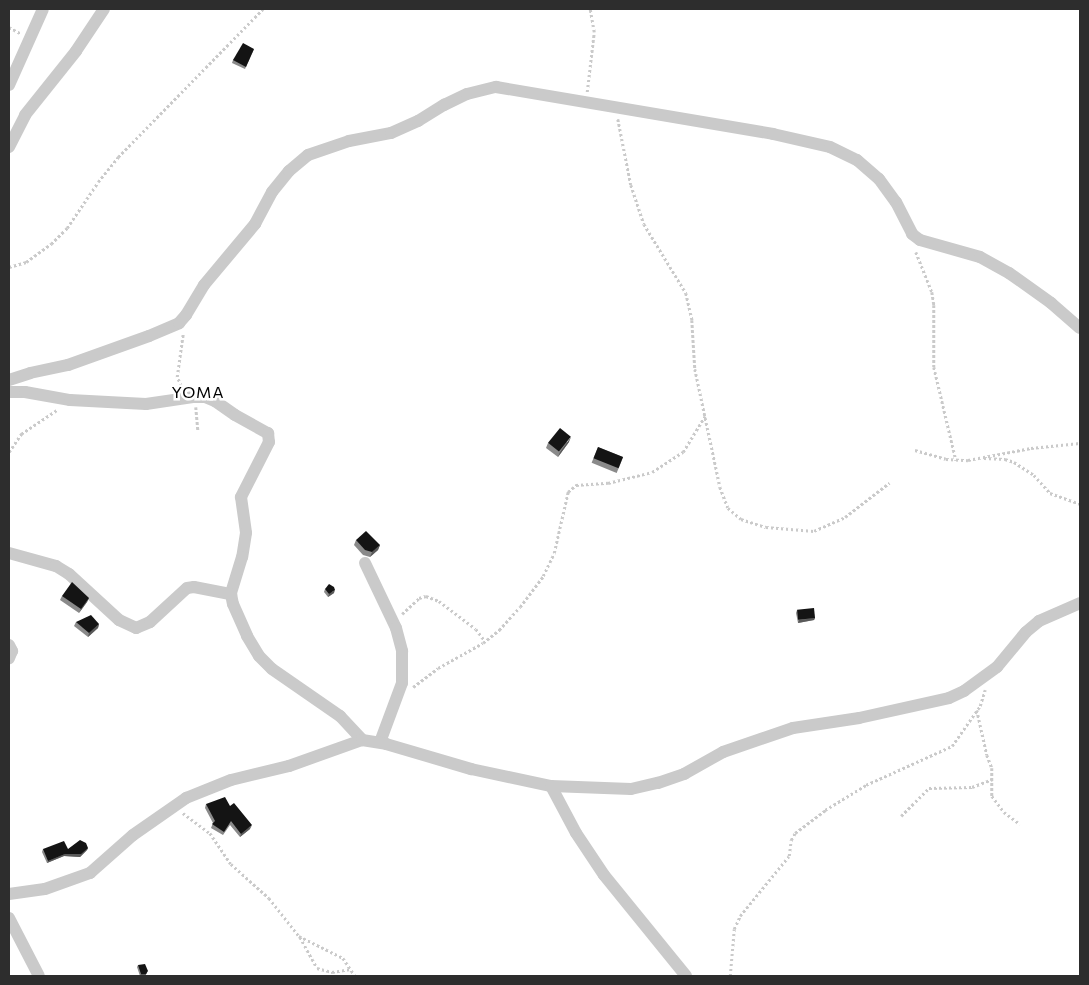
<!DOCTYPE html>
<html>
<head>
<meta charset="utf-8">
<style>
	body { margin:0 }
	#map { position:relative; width:1089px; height:985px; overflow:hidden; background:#fff; font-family:Commissioner,sans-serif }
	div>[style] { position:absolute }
	.path>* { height:2.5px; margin-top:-1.25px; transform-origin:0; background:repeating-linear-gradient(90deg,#cacaca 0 2.5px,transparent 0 5px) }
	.minor>* { height:12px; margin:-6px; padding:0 6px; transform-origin:6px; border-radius:6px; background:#cacaca }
	.wall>* { inset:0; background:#8a8a8a; transform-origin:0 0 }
	.shaded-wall>* { inset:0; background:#5a5a5a }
	.building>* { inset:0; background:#141414; transform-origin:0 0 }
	span { translate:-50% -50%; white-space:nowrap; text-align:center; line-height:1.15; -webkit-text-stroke:5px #fff; paint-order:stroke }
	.quarter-label { font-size:16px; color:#000; letter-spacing:1px }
	.frame { position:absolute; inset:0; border:10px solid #2d2d2d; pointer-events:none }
</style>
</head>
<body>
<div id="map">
	<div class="path">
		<i style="left:9px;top:27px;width:13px;rotate:29deg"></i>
		<i style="left:587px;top:92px;width:60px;rotate:-83.3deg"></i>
		<i style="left:594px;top:32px;width:23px;rotate:-100deg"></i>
		<i style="left:618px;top:119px;width:67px;rotate:78.9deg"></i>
		<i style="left:631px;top:185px;width:41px;rotate:71.6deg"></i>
		<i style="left:644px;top:224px;width:81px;rotate:58.7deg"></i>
		<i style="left:686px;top:293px;width:28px;rotate:77deg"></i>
		<i style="left:692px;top:320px;width:49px;rotate:86.5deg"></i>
		<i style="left:695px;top:369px;width:121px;rotate:78deg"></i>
		<i style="left:720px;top:487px;width:22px;rotate:69deg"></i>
		<i style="left:728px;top:508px;width:17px;rotate:40deg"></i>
		<i style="left:741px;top:519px;width:26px;rotate:18deg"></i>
		<i style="left:766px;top:527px;width:48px;rotate:4.8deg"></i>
		<i style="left:814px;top:531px;width:34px;rotate:-24deg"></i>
		<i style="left:845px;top:517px;width:56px;rotate:-37.7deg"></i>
		<i style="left:916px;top:252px;width:43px;rotate:68.2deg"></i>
		<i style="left:932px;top:292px;width:13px;rotate:81deg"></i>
		<i style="left:934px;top:305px;width:62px;rotate:90deg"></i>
		<i style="left:934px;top:367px;width:96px;rotate:76.7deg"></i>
		<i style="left:9px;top:267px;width:18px;rotate:-16deg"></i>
		<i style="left:26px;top:262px;width:31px;rotate:-36deg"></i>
		<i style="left:51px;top:244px;width:23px;rotate:-45deg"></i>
		<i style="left:67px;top:228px;width:55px;rotate:-56deg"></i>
		<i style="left:98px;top:182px;width:32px;rotate:-51deg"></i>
		<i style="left:118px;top:157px;width:207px;rotate:-45.6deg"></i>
		<i style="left:181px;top:386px;width:10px;rotate:-114deg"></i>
		<i style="left:177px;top:377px;width:43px;rotate:-82.1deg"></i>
		<i style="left:196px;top:407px;width:24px;rotate:85deg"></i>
		<i style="left:915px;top:450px;width:32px;rotate:16deg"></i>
		<i style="left:946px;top:459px;width:22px;rotate:3deg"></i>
		<i style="left:968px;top:460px;width:64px;rotate:-10.8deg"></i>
		<i style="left:1031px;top:448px;width:49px;rotate:-5.8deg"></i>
		<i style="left:9px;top:452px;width:22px;rotate:-56deg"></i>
		<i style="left:21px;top:434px;width:43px;rotate:-33.7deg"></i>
		<i style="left:984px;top:458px;width:21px;rotate:3deg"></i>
		<i style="left:1005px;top:459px;width:9px;rotate:18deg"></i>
		<i style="left:1014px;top:462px;width:24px;rotate:33deg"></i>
		<i style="left:1034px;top:475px;width:24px;rotate:48deg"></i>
		<i style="left:1050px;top:493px;width:32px;rotate:20deg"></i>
		<i style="left:402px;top:614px;width:23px;rotate:-43deg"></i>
		<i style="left:419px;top:598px;width:7px;rotate:-16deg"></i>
		<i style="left:426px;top:596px;width:14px;rotate:21deg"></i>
		<i style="left:439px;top:601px;width:46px;rotate:37.1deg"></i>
		<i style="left:476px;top:629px;width:15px;rotate:53deg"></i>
		<i style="left:413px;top:687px;width:31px;rotate:-37deg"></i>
		<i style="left:438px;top:668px;width:51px;rotate:-29.1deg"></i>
		<i style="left:483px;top:643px;width:21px;rotate:-39deg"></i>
		<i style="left:499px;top:630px;width:31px;rotate:-48deg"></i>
		<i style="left:520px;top:607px;width:39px;rotate:-53deg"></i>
		<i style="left:543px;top:576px;width:25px;rotate:-64deg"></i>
		<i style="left:554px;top:553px;width:63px;rotate:-77.1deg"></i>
		<i style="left:568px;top:492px;width:11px;rotate:-41deg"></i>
		<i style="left:576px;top:485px;width:32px;rotate:-4deg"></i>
		<i style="left:608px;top:483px;width:45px;rotate:-14deg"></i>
		<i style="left:652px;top:472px;width:37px;rotate:-33deg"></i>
		<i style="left:683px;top:452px;width:42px;rotate:-58.6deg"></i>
		<i style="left:977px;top:710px;width:46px;rotate:77.5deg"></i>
		<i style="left:987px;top:755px;width:14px;rotate:69deg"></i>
		<i style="left:992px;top:768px;width:28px;rotate:90deg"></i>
		<i style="left:992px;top:796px;width:20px;rotate:53deg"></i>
		<i style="left:1004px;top:812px;width:20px;rotate:37deg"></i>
		<i style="left:183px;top:813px;width:34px;rotate:37deg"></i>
		<i style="left:210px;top:833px;width:37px;rotate:56deg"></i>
		<i style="left:231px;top:864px;width:51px;rotate:41.8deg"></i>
		<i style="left:269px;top:898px;width:48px;rotate:51.7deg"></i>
		<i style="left:299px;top:936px;width:49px;rotate:26.6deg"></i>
		<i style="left:343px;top:958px;width:22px;rotate:56deg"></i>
		<i style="left:901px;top:816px;width:40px;rotate:-45deg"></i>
		<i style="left:929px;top:788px;width:43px;rotate:-1.3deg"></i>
		<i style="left:972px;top:787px;width:22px;rotate:-21deg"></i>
		<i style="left:300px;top:937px;width:35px;rotate:61deg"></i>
		<i style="left:317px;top:968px;width:16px;rotate:15deg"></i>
		<i style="left:332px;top:972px;width:20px;rotate:-9deg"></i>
		<i style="left:730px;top:976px;width:47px;rotate:-85.1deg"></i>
		<i style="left:734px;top:929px;width:14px;rotate:-65deg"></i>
		<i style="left:740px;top:916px;width:77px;rotate:-50.8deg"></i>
		<i style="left:789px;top:856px;width:16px;rotate:-83deg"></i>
		<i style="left:791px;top:840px;width:8px;rotate:-60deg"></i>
		<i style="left:795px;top:833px;width:38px;rotate:-37deg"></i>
		<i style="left:825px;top:810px;width:48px;rotate:-31.4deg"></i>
		<i style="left:866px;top:785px;width:94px;rotate:-24.4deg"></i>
		<i style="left:952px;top:746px;width:49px;rotate:-55deg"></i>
		<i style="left:980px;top:706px;width:17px;rotate:-73deg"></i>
	</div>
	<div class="minor">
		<i style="left:9px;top:85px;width:83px;rotate:-65.9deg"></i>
		<i style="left:9px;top:147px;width:36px;rotate:-63deg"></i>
		<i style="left:25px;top:115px;width:82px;rotate:-51.4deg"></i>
		<i style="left:76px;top:51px;width:50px;rotate:-56.3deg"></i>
		<i style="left:9px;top:380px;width:22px;rotate:-18deg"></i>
		<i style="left:30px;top:373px;width:39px;rotate:-12deg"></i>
		<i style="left:68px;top:365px;width:86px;rotate:-19.7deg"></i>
		<i style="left:149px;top:336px;width:33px;rotate:-23deg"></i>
		<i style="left:179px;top:323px;width:11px;rotate:-49deg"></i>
		<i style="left:186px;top:315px;width:35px;rotate:-59deg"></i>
		<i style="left:204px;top:285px;width:80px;rotate:-50.1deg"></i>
		<i style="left:255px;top:224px;width:36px;rotate:-62deg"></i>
		<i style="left:272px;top:192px;width:27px;rotate:-51deg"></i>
		<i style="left:289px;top:171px;width:25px;rotate:-40deg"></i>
		<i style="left:308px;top:155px;width:43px;rotate:-18.9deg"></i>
		<i style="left:349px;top:141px;width:43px;rotate:-10.8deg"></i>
		<i style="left:391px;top:133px;width:30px;rotate:-24deg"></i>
		<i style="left:418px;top:121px;width:31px;rotate:-32deg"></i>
		<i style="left:444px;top:105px;width:25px;rotate:-26deg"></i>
		<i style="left:467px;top:94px;width:30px;rotate:-14deg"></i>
		<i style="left:496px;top:87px;width:281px;rotate:9.6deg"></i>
		<i style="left:773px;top:134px;width:58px;rotate:12.8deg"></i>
		<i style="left:830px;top:147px;width:30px;rotate:26deg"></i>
		<i style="left:857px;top:160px;width:29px;rotate:41deg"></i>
		<i style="left:879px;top:179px;width:29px;rotate:54deg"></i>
		<i style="left:896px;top:202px;width:36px;rotate:63deg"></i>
		<i style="left:912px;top:234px;width:10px;rotate:37deg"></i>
		<i style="left:920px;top:240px;width:62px;rotate:15.8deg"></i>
		<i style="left:980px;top:257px;width:33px;rotate:29deg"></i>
		<i style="left:1009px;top:273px;width:52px;rotate:35.5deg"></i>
		<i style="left:1051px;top:303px;width:38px;rotate:41deg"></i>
		<i style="left:9px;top:392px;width:16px"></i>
		<i style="left:25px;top:392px;width:46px;rotate:10.1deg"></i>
		<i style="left:70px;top:400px;width:76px;rotate:3deg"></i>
		<i style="left:146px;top:404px;width:49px;rotate:-8.3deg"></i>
		<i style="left:194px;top:397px;width:11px"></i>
		<i style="left:205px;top:397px;width:11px;rotate:22deg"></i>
		<i style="left:215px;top:401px;width:24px;rotate:35deg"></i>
		<i style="left:235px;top:415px;width:38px;rotate:29deg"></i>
		<i style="left:268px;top:433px;width:9px;rotate:84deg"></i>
		<i style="left:269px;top:442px;width:62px;rotate:117deg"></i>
		<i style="left:241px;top:497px;width:36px;rotate:82deg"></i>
		<i style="left:246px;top:533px;width:24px;rotate:99deg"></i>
		<i style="left:242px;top:557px;width:39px;rotate:107deg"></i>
		<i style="left:231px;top:594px;width:10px;rotate:79deg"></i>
		<i style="left:233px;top:604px;width:35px;rotate:66deg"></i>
		<i style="left:247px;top:636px;width:23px;rotate:59deg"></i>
		<i style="left:259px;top:656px;width:18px;rotate:45deg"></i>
		<i style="left:272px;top:669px;width:83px;rotate:34.7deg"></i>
		<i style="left:340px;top:716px;width:33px;rotate:47deg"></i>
		<i style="left:9px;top:553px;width:49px;rotate:15.5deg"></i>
		<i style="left:56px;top:566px;width:15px;rotate:32deg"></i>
		<i style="left:69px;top:574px;width:68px;rotate:42.6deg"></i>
		<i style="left:119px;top:620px;width:19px;rotate:25deg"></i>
		<i style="left:136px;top:628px;width:15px;rotate:-23deg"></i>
		<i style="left:150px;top:622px;width:50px;rotate:-42.6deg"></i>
		<i style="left:187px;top:588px;width:7px;rotate:-8deg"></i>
		<i style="left:194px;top:587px;width:38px;rotate:11deg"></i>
		<i style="left:365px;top:563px;width:72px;rotate:64.5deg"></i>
		<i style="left:396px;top:628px;width:24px;rotate:75deg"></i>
		<i style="left:402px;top:651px;width:32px;rotate:90deg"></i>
		<i style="left:402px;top:683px;width:63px;rotate:110.4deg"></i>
		<i style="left:9px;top:645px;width:7px;rotate:63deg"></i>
		<i style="left:12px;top:651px;width:8px;rotate:113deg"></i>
		<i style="left:551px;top:786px;width:53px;rotate:62deg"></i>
		<i style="left:576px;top:833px;width:50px;rotate:56.3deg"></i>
		<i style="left:604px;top:875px;width:130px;rotate:50.9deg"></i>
		<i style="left:9px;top:894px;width:36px;rotate:-8deg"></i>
		<i style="left:45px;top:889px;width:48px;rotate:-19.6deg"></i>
		<i style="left:90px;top:873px;width:57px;rotate:-41.5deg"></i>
		<i style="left:133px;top:835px;width:65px;rotate:-34.9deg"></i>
		<i style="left:186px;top:798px;width:48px;rotate:-21.8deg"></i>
		<i style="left:231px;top:780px;width:60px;rotate:-13.6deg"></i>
		<i style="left:289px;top:766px;width:77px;rotate:-19.6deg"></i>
		<i style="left:362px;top:740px;width:24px;rotate:9deg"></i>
		<i style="left:386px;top:744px;width:89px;rotate:16.4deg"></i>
		<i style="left:471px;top:769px;width:82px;rotate:12deg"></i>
		<i style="left:551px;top:786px;width:80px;rotate:2.1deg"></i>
		<i style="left:631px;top:789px;width:28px;rotate:-13deg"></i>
		<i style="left:658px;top:783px;width:28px;rotate:-19deg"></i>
		<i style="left:684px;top:774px;width:45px;rotate:-29.4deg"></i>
		<i style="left:723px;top:752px;width:74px;rotate:-18.9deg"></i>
		<i style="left:793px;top:728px;width:67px;rotate:-8.6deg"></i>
		<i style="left:859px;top:718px;width:92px;rotate:-12.5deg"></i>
		<i style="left:949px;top:698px;width:17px;rotate:-25deg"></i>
		<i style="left:964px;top:691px;width:41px;rotate:-36deg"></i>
		<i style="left:997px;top:667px;width:45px;rotate:-50.4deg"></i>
		<i style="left:1026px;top:632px;width:17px;rotate:-40deg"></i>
		<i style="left:1039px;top:621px;width:45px;rotate:-23.7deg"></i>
		<i style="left:9px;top:918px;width:65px;rotate:62.7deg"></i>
	</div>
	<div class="wall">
		<i style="clip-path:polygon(254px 49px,245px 69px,232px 63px,233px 60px)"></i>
		<i style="clip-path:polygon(569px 442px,558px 457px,546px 448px,548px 443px)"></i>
		<i style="left:598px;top:447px;width:27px;height:17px;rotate:22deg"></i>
		<i style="clip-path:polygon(356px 540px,380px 545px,378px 550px,370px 557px,363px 555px,354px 545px)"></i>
		<i style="clip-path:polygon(325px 589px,334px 593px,328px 597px,324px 592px)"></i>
		<i style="clip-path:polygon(62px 596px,89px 598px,87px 602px,79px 613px,60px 600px)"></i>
		<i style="clip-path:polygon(797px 610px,815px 618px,814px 620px,798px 623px,796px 613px)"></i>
		<i style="clip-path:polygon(76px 622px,99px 624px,98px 628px,88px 637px,74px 626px)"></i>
		<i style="clip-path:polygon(206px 804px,230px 806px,250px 829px,240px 837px,230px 825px,223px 835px,211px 828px,213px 823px,205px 808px)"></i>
		<i style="clip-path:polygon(88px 848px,87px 850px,80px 857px,64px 856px,47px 863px,42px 852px,43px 849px,68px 849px)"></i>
		<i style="clip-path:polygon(138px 965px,147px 973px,145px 976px,140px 976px,137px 967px)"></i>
	</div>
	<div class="shaded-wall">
		<i style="clip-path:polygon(571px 437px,569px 442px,558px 457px,560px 452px)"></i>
		<i style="clip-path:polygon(380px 545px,378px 550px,370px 557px,372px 552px)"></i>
		<i style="clip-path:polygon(335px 590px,334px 593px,328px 597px,329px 594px)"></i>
		<i style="clip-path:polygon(89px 598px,87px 602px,79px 613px,81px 609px)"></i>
		<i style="clip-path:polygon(815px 618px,814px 620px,798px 623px,799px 620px)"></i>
		<i style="clip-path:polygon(99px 624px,98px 628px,88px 637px,89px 633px)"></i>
		<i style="clip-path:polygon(252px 825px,250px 829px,240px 837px,241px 834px)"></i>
		<i style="clip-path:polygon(88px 848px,87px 850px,80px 857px,64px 856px,47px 863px,48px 861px,65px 854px)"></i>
		<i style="clip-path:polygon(141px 974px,146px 974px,145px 976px,140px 976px)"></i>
	</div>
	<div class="building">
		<i style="clip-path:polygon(243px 43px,254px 49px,246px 67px,233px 60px)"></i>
		<i style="left:560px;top:428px;width:14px;height:19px;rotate:39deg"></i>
		<i style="left:598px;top:447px;width:27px;height:12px;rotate:22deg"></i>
		<i style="clip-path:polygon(366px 531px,380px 545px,372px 552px,365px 550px,356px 540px)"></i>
		<i style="clip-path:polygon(72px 582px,89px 598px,81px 609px,62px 596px)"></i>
		<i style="clip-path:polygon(329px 584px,334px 587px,335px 590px,329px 594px,325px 589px)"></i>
		<i style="left:814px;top:608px;width:10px;height:17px;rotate:84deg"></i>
		<i style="clip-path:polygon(91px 615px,99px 624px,89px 633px,76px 622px)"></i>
		<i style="clip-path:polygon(225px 797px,230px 806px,234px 803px,252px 825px,241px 834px,231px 821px,224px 832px,212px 824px,215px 821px,206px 804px)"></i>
		<i style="clip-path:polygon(80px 840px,86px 843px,88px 848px,81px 854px,65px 854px,48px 861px,43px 849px,64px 841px,68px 849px)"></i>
		<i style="clip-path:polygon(145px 964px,148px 971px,146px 974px,141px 974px,138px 965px)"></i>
	</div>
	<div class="quarter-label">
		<span style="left:198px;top:392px">YOMA</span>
	</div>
	<div class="frame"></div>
</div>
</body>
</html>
